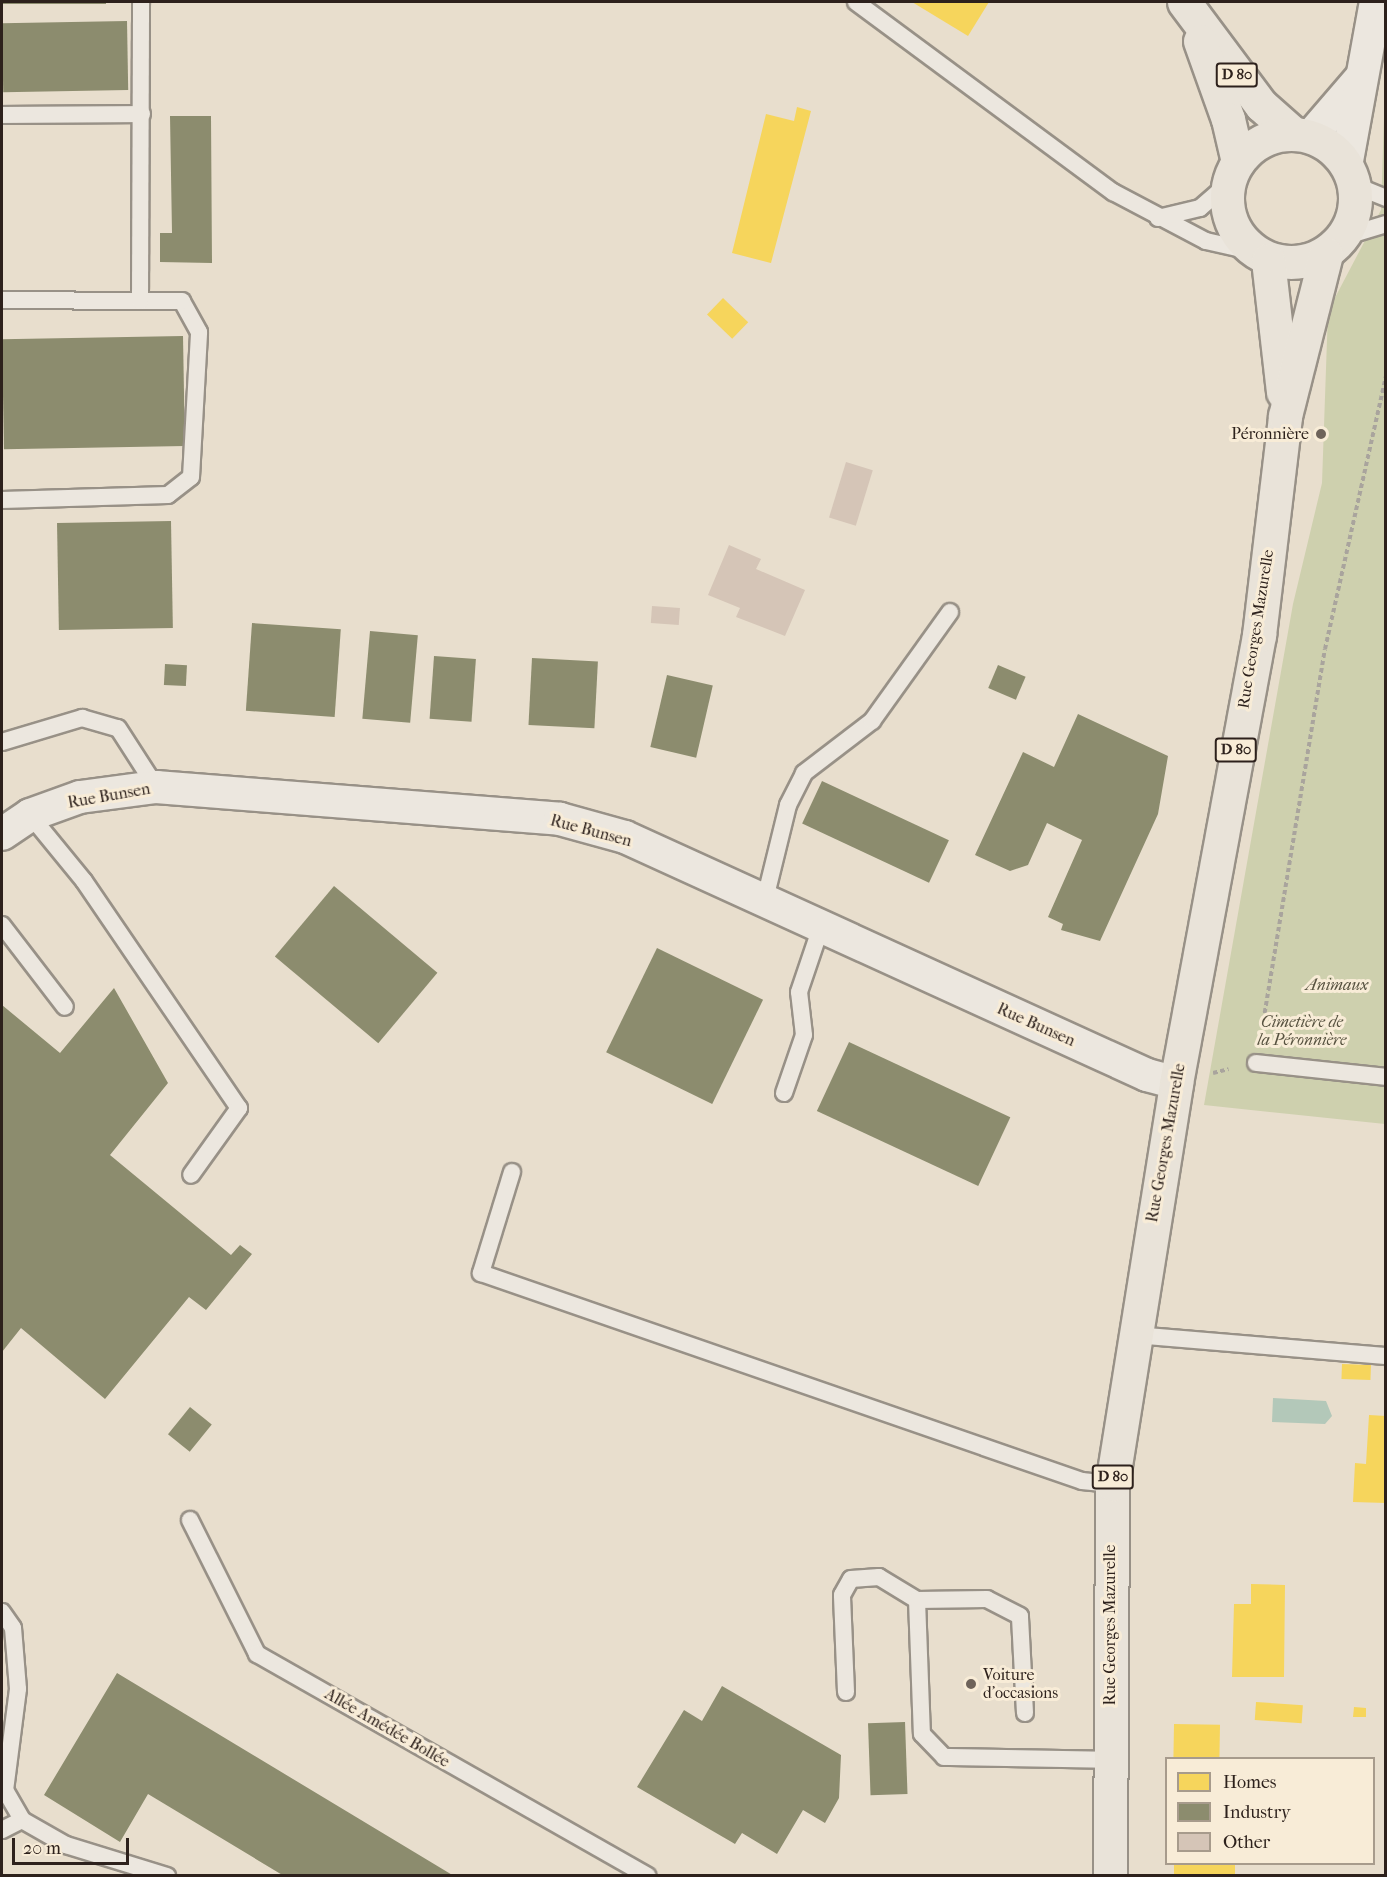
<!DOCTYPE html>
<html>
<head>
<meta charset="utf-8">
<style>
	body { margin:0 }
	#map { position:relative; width:1387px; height:1877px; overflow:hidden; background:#e8decd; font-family:"IM FELL French Canon",serif }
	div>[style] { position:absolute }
	.green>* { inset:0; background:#ced0ae }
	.water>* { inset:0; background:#b3c8b9 }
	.homes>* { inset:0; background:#f6d55c; transform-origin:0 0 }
	.industry>* { inset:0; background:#8c8c6e; transform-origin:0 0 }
	.building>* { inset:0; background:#d5c5b7; transform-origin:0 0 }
	.path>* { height:4px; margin-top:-2px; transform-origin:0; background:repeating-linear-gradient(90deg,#a9a49d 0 4.5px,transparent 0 7.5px) }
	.roads { filter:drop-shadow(2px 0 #989187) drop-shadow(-2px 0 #989187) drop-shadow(0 2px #989187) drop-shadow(0 -2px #989187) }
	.lane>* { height:16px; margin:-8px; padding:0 8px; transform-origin:8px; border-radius:8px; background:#ece7df }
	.street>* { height:32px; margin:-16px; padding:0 16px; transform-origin:16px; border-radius:16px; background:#ece7df }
	.primary>* { height:33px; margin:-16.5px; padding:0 16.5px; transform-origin:16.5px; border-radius:16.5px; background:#e9e3d9 }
	.primary>.ring { margin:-16.5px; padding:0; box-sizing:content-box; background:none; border:33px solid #e9e3d9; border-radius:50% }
	.dots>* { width:16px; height:16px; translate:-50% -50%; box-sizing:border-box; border:3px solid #f8ecd7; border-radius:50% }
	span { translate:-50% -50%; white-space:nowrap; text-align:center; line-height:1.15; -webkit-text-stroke:6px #f8ecd7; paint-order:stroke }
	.shield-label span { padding:2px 4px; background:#f8ecd7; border:2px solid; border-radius:4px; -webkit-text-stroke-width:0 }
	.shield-label { font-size:15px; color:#2d211c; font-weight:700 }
	.poi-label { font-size:16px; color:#2d211c }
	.right { translate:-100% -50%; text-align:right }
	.left { translate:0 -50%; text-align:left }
	.street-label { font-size:16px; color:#2d211c }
	.park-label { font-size:16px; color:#575240; font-style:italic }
	.frame { position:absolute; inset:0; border:3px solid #2d211c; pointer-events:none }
	.legend { position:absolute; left:1165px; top:1757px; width:210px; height:108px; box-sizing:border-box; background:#f8ecd7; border:2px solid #a79b8c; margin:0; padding:8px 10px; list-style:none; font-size:18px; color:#2d211c }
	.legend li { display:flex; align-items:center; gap:12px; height:30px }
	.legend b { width:30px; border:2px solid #a79b8c }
	.scale { position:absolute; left:12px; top:1838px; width:117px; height:27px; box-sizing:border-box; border:3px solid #2d211c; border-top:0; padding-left:8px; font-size:18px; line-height:21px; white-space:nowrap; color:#2d211c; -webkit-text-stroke:4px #f8ecd7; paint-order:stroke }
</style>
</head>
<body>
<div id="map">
	<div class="green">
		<i style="clip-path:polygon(1385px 86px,1385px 1124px,1204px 1105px,1293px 604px,1322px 483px,1328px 311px,1381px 210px)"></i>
	</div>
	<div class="water">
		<i style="clip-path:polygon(1273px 1398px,1326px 1401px,1332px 1416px,1325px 1424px,1272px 1422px)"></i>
	</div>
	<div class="homes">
		<i style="clip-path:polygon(912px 2px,989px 2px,968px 36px)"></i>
		<i style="clip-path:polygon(797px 107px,811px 111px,771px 263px,732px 253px,766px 114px,794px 121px)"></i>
		<i style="left:723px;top:298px;width:35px;height:23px;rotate:44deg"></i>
		<i style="left:1342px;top:1364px;width:29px;height:15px;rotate:2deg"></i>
		<i style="clip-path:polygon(1369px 1415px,1386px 1416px,1386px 1503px,1353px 1502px,1355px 1463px,1366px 1464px)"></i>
		<i style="clip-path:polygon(1251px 1584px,1285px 1585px,1284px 1677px,1232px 1677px,1234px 1604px,1251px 1604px)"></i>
		<i style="left:1256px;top:1702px;width:47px;height:18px;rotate:4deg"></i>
		<i style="clip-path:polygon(1354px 1707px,1366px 1708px,1366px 1717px,1353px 1717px)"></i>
		<i style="left:1174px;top:1724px;width:46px;height:34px;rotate:1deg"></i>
		<i style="left:1174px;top:1864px;width:61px;height:12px"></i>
	</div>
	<div class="industry">
		<i style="left:2px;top:2px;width:104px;height:2px"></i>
		<i style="left:127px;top:21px;width:69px;height:125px;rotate:89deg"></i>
		<i style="clip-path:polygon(170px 116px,211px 116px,212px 263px,160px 262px,160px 233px,172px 233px)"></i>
		<i style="left:183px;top:336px;width:110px;height:181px;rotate:89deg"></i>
		<i style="left:171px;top:521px;width:107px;height:114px;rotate:89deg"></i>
		<i style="left:252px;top:623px;width:89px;height:88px;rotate:4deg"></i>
		<i style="left:370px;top:631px;width:48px;height:88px;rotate:5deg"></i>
		<i style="left:434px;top:656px;width:42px;height:63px;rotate:4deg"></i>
		<i style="left:532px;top:658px;width:66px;height:67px;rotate:3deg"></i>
		<i style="left:165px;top:664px;width:22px;height:21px;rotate:3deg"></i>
		<i style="left:998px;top:665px;width:30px;height:25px;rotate:23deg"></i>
		<i style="left:667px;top:675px;width:47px;height:74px;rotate:13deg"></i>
		<i style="clip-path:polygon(1078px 714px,1168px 756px,1158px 814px,1100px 941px,1061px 930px,1063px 924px,1048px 917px,1082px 840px,1047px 823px,1028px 865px,1010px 871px,975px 855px,1023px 752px,1054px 767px)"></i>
		<i style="left:822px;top:781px;width:140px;height:47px;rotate:25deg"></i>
		<i style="left:334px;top:886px;width:135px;height:92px;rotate:40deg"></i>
		<i style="left:657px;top:948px;width:118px;height:116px;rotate:26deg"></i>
		<i style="clip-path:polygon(114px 988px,168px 1083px,110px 1155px,231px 1255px,240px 1245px,252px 1254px,206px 1310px,189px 1297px,105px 1399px,21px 1328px,2px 1352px,2px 1005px,60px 1053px)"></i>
		<i style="left:849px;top:1042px;width:178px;height:76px;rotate:25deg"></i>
		<i style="left:190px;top:1407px;width:28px;height:35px;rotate:39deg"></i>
		<i style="clip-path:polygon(117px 1673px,454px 1876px,284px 1876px,148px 1794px,120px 1842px,44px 1795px)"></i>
		<i style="clip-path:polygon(722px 1686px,841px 1755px,839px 1798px,825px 1823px,803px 1810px,777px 1854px,742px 1833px,735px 1844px,637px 1787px,684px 1710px,702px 1721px)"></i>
		<i style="left:905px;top:1722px;width:72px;height:37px;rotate:88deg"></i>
	</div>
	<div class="building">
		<i style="left:846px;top:462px;width:28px;height:58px;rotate:17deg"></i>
		<i style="clip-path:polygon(729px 545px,761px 559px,756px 569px,805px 590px,785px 636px,736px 617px,740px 608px,708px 595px)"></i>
		<i style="left:652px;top:606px;width:28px;height:17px;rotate:4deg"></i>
	</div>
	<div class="path">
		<i style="left:1261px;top:1035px;width:391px;rotate:-80.6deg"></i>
		<i style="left:1325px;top:649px;width:280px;rotate:-77.4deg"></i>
		<i style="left:1213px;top:1073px;width:16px;rotate:-14deg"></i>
	</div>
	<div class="roads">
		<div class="lane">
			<i style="left:856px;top:2px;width:320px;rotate:36.5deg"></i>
			<i style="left:1113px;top:192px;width:105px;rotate:27.8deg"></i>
			<i style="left:1206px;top:241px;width:50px;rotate:12.7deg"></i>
			<i style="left:2px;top:115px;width:140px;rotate:-0.4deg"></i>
			<i style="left:1354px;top:185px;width:35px;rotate:22deg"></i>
			<i style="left:1158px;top:218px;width:43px;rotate:-13.4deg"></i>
			<i style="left:1200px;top:208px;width:37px;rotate:-41deg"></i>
			<i style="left:1343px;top:237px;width:45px;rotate:-16.8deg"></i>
			<i style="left:2px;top:300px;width:138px;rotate:0.4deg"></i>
			<i style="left:2px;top:500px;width:166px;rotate:-1.7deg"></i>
			<i style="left:168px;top:495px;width:29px;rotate:-38deg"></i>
			<i style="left:191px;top:477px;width:145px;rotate:-86.8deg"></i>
			<i style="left:199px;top:332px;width:35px;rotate:-119deg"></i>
			<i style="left:182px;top:301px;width:42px;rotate:180deg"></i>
			<i style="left:140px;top:301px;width:299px;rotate:-89.8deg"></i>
			<i style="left:2px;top:742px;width:84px;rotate:-16.7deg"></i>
			<i style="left:82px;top:718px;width:37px;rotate:16deg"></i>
			<i style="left:118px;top:728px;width:70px;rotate:57.2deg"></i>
			<i style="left:30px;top:815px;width:85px;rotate:50.7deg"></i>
			<i style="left:84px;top:881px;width:275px;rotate:55.7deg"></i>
			<i style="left:239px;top:1108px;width:82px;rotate:125.6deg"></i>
			<i style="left:764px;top:903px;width:101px;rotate:-76.2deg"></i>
			<i style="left:788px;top:805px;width:36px;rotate:-63deg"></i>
			<i style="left:804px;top:773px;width:86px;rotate:-37.4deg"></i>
			<i style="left:872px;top:721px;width:134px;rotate:-54.4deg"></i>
			<i style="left:2px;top:925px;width:103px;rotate:52.5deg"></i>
			<i style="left:1256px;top:1063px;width:131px;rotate:6.1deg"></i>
			<i style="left:784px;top:1093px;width:61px;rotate:-71deg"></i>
			<i style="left:804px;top:1035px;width:43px;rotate:-96.6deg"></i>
			<i style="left:799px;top:992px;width:69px;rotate:-71.3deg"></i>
			<i style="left:512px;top:1172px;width:106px;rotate:107.1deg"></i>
			<i style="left:481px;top:1273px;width:636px;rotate:19.09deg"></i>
			<i style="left:1082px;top:1481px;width:30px;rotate:6deg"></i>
			<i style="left:1134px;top:1335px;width:253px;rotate:4.8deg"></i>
			<i style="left:190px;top:1520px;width:150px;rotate:63.4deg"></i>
			<i style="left:257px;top:1654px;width:449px;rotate:29.6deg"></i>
			<i style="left:2px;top:1612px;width:19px;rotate:55deg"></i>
			<i style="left:13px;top:1628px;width:61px;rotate:85.3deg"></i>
			<i style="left:18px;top:1689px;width:102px;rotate:97.3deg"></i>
			<i style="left:5px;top:1790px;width:34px;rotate:60deg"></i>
			<i style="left:22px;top:1820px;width:51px;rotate:29.6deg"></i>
			<i style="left:66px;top:1845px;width:106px;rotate:17.1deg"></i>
			<i style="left:846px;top:1692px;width:97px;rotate:-92.4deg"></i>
			<i style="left:842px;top:1595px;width:18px;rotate:-61deg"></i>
			<i style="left:851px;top:1579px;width:28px;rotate:-4deg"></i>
			<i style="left:879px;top:1577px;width:44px;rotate:31.2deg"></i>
			<i style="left:1025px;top:1713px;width:97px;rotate:-93deg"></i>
			<i style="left:1020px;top:1616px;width:37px;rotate:-153deg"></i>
			<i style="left:987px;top:1599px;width:70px;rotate:179.2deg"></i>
			<i style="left:917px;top:1600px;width:134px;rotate:87.9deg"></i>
			<i style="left:922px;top:1734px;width:32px;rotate:46deg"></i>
			<i style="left:944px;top:1757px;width:167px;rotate:1deg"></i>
			<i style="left:2px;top:1830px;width:22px;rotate:-27deg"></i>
		</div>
		<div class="street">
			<i style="left:1311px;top:136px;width:74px;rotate:-49.4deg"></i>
			<i style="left:1347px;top:161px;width:162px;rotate:-79.7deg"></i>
			<i style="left:2px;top:834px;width:34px;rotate:-34deg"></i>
			<i style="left:30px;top:815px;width:53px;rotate:-19.8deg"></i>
			<i style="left:80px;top:797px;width:77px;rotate:-7.5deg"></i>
			<i style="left:156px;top:787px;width:405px;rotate:4.5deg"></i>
			<i style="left:560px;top:819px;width:67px;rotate:15.5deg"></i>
			<i style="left:625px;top:837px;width:574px;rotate:24.51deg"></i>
			<i style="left:1147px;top:1075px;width:30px;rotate:15deg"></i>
		</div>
		<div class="primary">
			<i style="left:1184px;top:2px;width:129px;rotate:53.2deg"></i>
			<i style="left:1261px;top:105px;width:44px;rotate:41.3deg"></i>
			<i style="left:1200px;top:41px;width:83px;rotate:70.3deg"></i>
			<i style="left:1228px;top:119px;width:44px;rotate:76.9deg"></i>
			<i class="ring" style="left:1227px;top:134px;width:95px;height:95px"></i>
			<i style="left:1268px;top:260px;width:133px;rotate:83.5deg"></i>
			<i style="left:1110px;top:1876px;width:392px;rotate:-89.7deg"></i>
			<i style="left:1112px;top:1484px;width:406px;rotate:-80.9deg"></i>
			<i style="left:1176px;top:1083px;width:456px;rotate:-79.5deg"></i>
			<i style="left:1259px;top:635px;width:221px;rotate:-83.2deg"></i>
			<i style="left:1285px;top:416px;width:167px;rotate:-75.8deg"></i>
		</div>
	</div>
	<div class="dots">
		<i style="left:1321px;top:434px;background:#6e635a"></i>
		<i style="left:971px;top:1684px;background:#6e635a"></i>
	</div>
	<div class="shield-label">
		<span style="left:1237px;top:75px">D 80</span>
		<span style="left:1236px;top:750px">D 80</span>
		<span style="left:1113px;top:1477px">D 80</span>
	</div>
	<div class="poi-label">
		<span class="right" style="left:1309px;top:434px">Péronnière</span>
		<span class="left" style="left:983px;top:1684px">Voiture<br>d'occasions</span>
	</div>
	<div class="street-label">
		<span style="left:1256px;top:629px;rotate:-81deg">Rue Georges Mazurelle</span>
		<span style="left:109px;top:796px;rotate:-10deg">Rue Bunsen</span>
		<span style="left:591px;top:831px;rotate:15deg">Rue Bunsen</span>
		<span style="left:1036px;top:1025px;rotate:24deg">Rue Bunsen</span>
		<span style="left:1166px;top:1143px;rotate:-80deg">Rue Georges Mazurelle</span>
		<span style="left:1110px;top:1625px;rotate:-90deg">Rue Georges Mazurelle</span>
		<span style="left:387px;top:1728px;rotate:30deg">Allée Amédée Bollée</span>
	</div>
	<div class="park-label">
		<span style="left:1337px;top:985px">Animaux</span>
		<span style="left:1302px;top:1031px">Cimetière de<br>la Péronnière</span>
	</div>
	<div class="frame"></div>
	<ul class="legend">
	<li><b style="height:16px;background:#f6d55c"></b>Homes</li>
	<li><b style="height:16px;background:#8c8c6e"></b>Industry</li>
	<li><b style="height:16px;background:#d5c5b7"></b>Other</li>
	</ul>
	<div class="scale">20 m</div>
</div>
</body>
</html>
